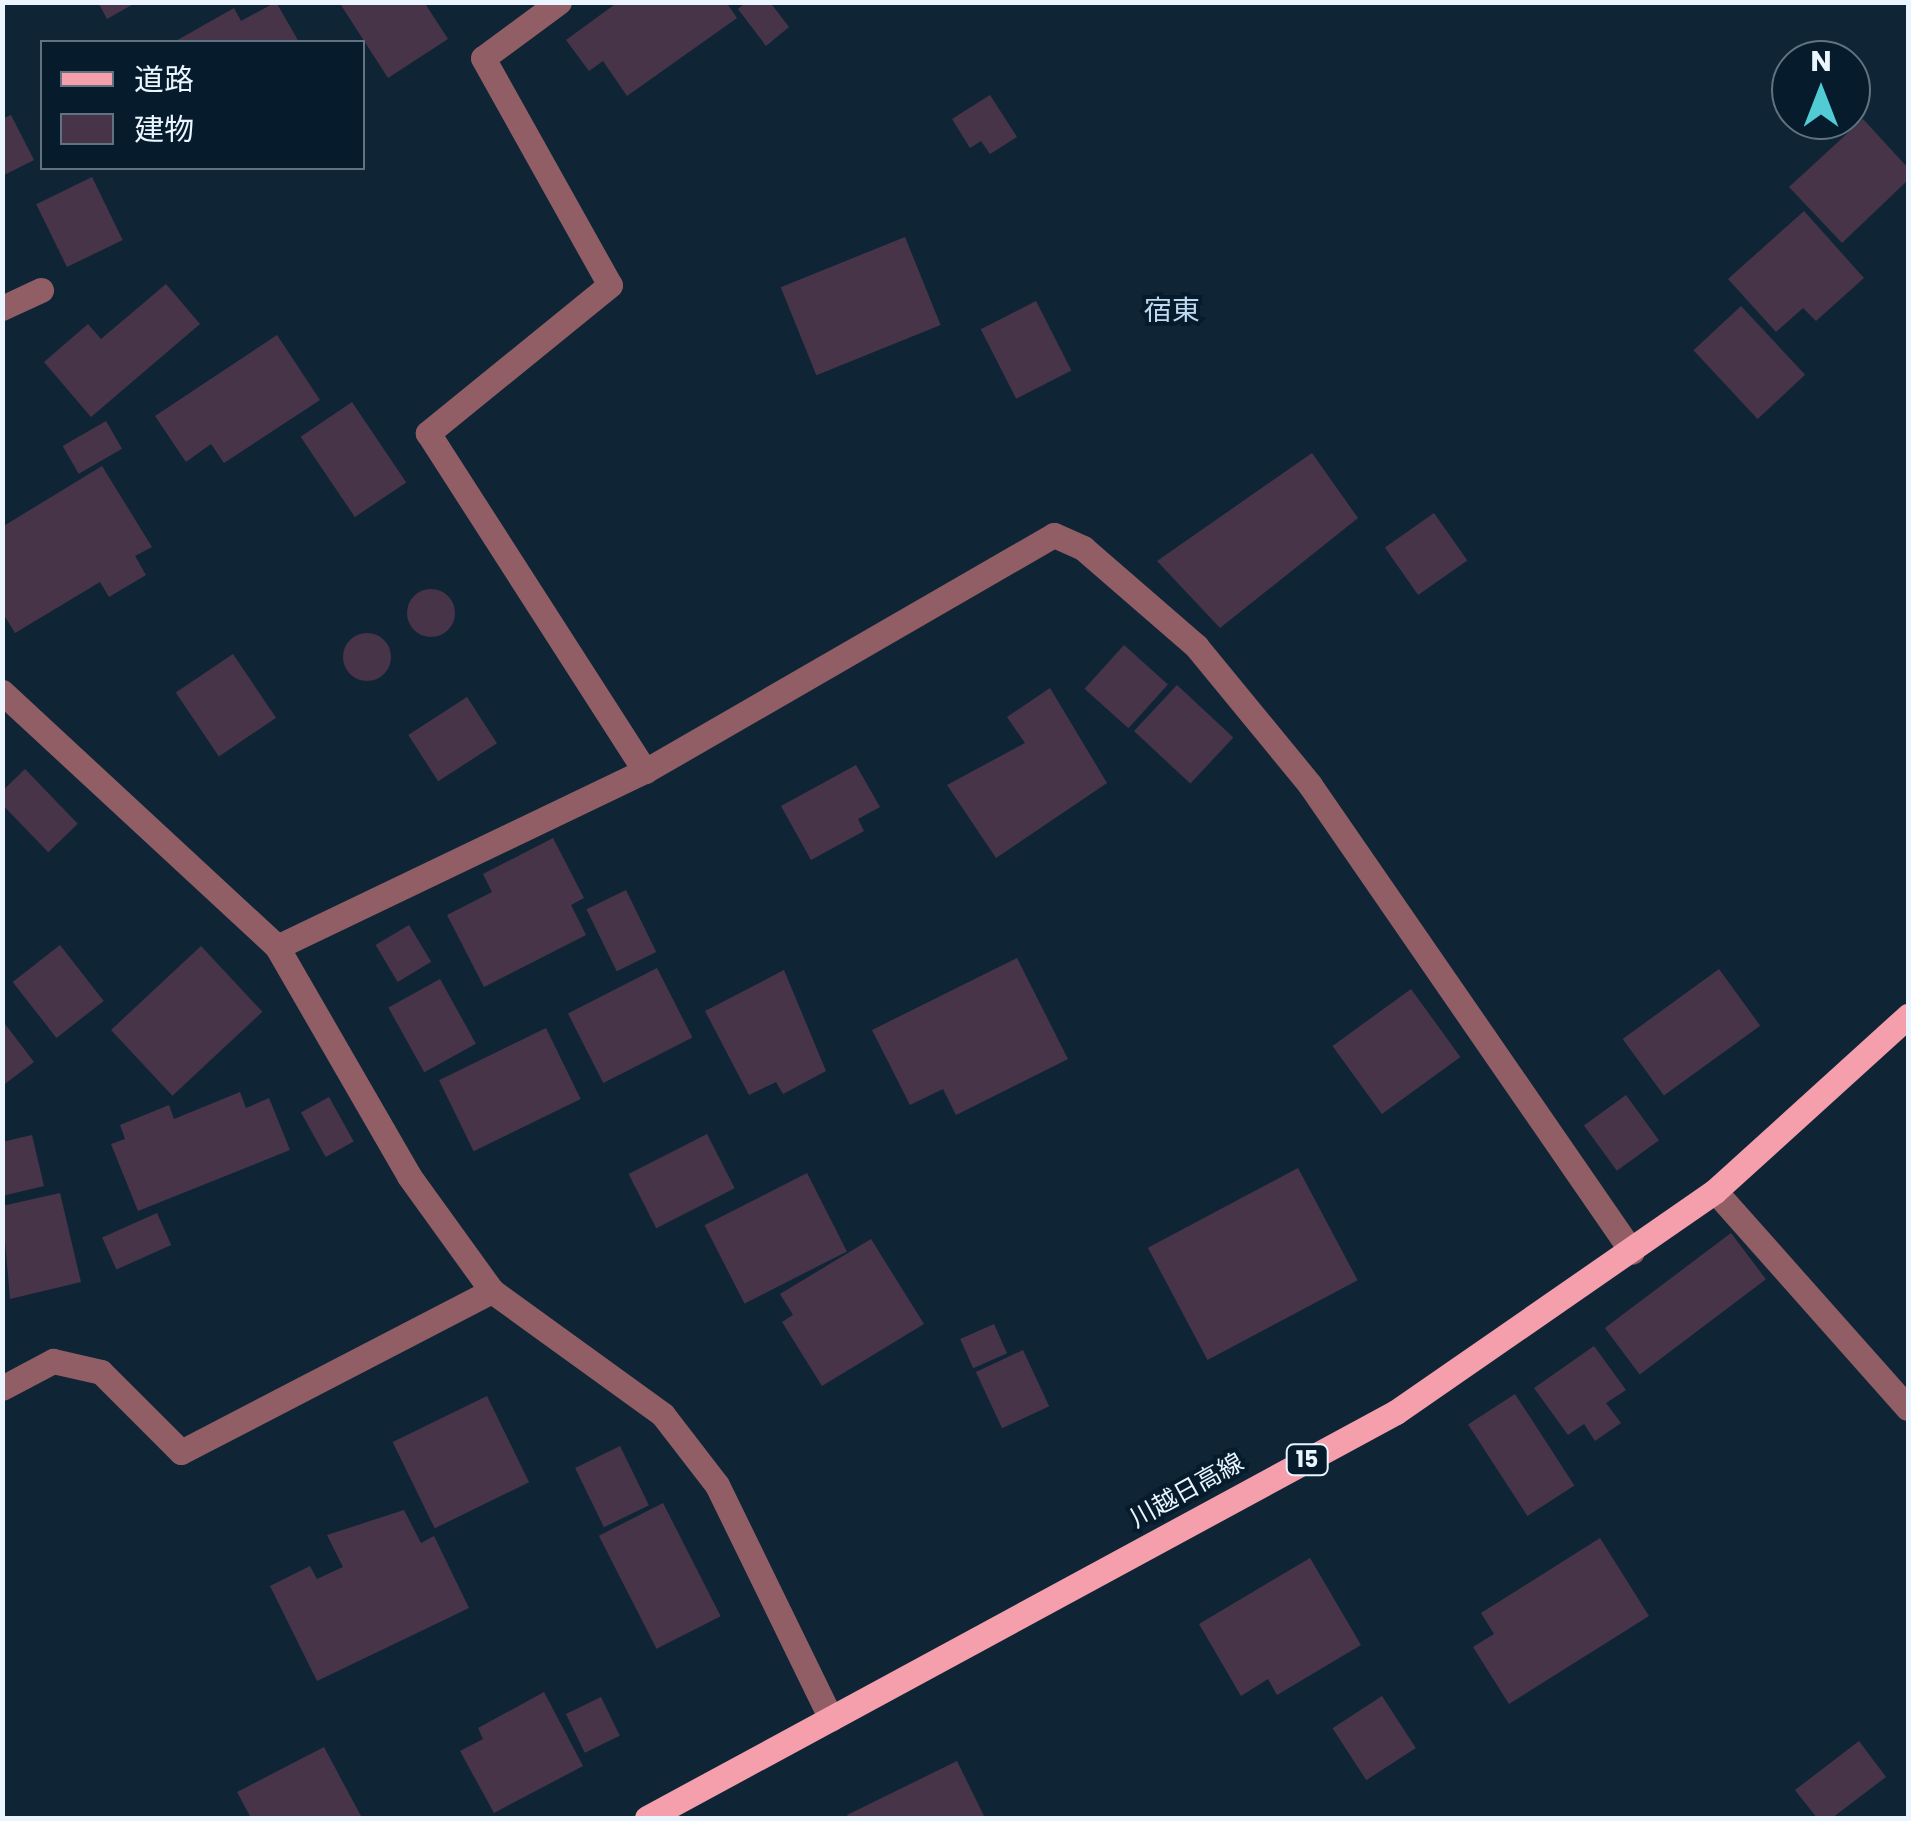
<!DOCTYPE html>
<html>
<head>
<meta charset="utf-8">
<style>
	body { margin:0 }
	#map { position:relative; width:1911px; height:1821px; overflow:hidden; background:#0f2536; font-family:Poppins,"Noto Sans JP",sans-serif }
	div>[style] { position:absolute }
	.building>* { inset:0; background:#473448; transform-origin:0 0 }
	.round { border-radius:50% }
	.lane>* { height:25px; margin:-12.5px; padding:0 12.5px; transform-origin:12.5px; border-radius:12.5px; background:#925e66 }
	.street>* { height:25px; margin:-12.5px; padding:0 12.5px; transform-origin:12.5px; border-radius:12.5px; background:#925e66 }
	.primary>* { height:25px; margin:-12.5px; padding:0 12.5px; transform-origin:12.5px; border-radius:12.5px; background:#f59fad }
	span { translate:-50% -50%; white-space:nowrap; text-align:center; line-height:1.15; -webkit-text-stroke:8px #061c2c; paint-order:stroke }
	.shield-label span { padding:2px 8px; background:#061c2c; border:2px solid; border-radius:8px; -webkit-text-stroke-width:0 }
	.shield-label { font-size:22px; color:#eaf5ff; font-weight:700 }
	.street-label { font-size:25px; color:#eaf5ff }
	.neighbourhood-label { font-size:28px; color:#bfdaf0 }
	.frame { position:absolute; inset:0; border:5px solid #eaf5ff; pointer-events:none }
	.legend { position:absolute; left:40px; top:40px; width:325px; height:130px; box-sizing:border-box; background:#061c2c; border:2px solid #617380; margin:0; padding:12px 18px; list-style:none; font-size:30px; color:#eaf5ff }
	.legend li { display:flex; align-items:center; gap:20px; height:50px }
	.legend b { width:50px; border:2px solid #617380 }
	.north { position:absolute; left:1771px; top:40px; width:100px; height:100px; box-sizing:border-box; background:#061c2c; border:2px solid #617380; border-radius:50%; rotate:0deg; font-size:28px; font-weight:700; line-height:40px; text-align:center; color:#eaf5ff }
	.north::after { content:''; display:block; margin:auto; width:35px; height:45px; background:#51ccd4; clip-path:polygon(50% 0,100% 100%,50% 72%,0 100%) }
</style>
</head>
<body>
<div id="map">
	<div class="building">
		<i style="clip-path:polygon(98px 2px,137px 2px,107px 19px)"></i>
		<i style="clip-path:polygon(276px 2px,299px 42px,174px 42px,234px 8px,241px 21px)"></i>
		<i style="clip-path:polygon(339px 2px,424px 2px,448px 39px,388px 78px)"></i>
		<i style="clip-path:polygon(618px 2px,726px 2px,737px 18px,627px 96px,603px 61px,589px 71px,566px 40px)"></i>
		<i style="clip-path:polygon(746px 2px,770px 2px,789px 27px,766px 46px,738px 9px)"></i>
		<i style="clip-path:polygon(990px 95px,1017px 137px,990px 154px,981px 141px,970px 148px,952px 119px)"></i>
		<i style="clip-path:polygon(11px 115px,34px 160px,2px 176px,2px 119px)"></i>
		<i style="clip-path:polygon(1863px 119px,1908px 168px,1908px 180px,1842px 243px,1789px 187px)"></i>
		<i style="left:92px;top:177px;width:70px;height:62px;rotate:64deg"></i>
		<i style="clip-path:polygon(1804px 211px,1864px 278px,1816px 321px,1803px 308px,1776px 332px,1728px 279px)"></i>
		<i style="left:905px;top:237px;width:95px;height:134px;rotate:68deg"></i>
		<i style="clip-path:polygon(166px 284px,200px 324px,91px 417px,44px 362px,88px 324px,101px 339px)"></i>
		<i style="left:1036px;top:301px;width:78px;height:62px;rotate:63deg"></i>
		<i style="left:1741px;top:306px;width:94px;height:65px;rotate:47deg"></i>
		<i style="clip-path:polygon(277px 335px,320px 400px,224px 463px,211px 444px,186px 462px,155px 416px)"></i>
		<i style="left:352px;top:402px;width:97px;height:62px;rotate:56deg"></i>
		<i style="left:106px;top:421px;width:32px;height:50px;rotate:60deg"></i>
		<i style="clip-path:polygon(1312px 453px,1358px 518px,1220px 628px,1157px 561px)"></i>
		<i style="clip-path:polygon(102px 466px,152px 547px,135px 556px,146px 575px,109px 597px,100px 582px,15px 633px,2px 612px,2px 527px)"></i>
		<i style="left:1434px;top:513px;width:58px;height:60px;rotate:55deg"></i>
		<i class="round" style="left:407px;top:589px;width:48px;height:48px"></i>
		<i class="round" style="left:343px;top:633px;width:48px;height:48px"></i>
		<i style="left:1124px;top:645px;width:59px;height:59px;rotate:42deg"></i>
		<i style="left:233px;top:654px;width:77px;height:69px;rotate:56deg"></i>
		<i style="left:1177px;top:685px;width:77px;height:63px;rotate:43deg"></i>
		<i style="clip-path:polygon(1050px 688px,1107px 783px,996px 858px,947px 785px,1025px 743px,1007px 717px)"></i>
		<i style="left:467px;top:697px;width:55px;height:70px;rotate:57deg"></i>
		<i style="clip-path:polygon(856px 765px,880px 807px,858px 819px,864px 831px,811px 860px,781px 806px)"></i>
		<i style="left:25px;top:769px;width:76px;height:41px;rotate:46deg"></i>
		<i style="clip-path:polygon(553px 838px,584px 898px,571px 905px,586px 935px,484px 987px,447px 915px,492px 892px,483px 874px)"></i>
		<i style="left:626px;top:890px;width:69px;height:44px;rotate:64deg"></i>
		<i style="left:409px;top:925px;width:43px;height:39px;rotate:59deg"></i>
		<i style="left:60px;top:945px;width:71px;height:60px;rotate:52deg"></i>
		<i style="left:201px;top:946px;width:90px;height:123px;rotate:47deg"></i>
		<i style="clip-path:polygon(1017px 958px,1068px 1059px,956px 1115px,943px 1089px,910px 1105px,872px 1030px)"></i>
		<i style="left:657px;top:968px;width:78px;height:100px;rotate:63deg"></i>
		<i style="left:1719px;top:969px;width:70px;height:119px;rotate:54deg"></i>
		<i style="clip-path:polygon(784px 970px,826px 1071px,783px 1094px,776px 1082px,749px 1095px,705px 1011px)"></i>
		<i style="left:440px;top:979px;width:74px;height:59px;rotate:61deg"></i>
		<i style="left:1411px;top:989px;width:84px;height:97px;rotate:54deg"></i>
		<i style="clip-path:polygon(2px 1020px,34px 1062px,2px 1086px)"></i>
		<i style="left:546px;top:1028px;width:79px;height:119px;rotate:64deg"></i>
		<i style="clip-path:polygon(240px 1092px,246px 1108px,269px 1098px,290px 1150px,138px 1211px,111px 1144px,125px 1139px,120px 1125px,169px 1105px,174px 1119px)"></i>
		<i style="left:1626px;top:1095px;width:56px;height:52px;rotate:54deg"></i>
		<i style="left:329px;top:1097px;width:51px;height:32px;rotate:61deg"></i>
		<i style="left:707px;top:1134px;width:61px;height:88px;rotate:63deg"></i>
		<i style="clip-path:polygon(32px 1135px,44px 1186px,2px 1196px,2px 1142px)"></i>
		<i style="left:1298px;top:1168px;width:127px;height:170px;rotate:62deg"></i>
		<i style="left:807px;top:1173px;width:88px;height:115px;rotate:63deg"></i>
		<i style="clip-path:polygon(60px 1193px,81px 1282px,10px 1299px,2px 1206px)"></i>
		<i style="left:157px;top:1213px;width:35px;height:60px;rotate:66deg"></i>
		<i style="left:1731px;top:1233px;width:58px;height:158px;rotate:53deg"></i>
		<i style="clip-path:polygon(871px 1239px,924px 1324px,822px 1386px,782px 1322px,793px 1315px,780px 1294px)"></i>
		<i style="left:994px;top:1324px;width:32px;height:37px;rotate:66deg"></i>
		<i style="clip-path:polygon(1594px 1346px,1626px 1390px,1606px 1403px,1621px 1423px,1595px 1441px,1584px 1424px,1568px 1435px,1534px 1388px)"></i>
		<i style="left:1023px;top:1350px;width:62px;height:52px;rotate:65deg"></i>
		<i style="left:1515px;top:1394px;width:109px;height:56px;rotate:57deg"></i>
		<i style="left:487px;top:1396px;width:96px;height:105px;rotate:64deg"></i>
		<i style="left:620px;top:1446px;width:66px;height:50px;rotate:64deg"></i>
		<i style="left:663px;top:1503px;width:127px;height:72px;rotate:63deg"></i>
		<i style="clip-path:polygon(404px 1510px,421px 1543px,434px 1536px,469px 1608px,317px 1681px,270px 1586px,310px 1566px,317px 1579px,343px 1567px,327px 1535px)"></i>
		<i style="clip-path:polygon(1600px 1538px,1649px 1616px,1509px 1704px,1473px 1647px,1494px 1634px,1481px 1613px)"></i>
		<i style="clip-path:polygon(1310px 1558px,1361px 1645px,1277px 1695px,1268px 1679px,1241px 1696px,1199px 1624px)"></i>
		<i style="clip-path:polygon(544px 1692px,583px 1766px,494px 1813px,460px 1751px,483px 1739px,478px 1728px)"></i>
		<i style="left:1382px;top:1696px;width:62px;height:59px;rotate:57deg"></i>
		<i style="left:601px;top:1697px;width:43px;height:39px;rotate:64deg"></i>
		<i style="clip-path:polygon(1859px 1741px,1886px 1777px,1832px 1818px,1817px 1818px,1795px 1790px)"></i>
		<i style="clip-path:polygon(324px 1747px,362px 1818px,251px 1818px,237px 1792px)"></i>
		<i style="clip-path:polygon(957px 1761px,985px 1818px,849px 1818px,847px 1815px)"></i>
	</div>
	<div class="lane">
		<i style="left:2px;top:308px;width:43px;rotate:-24.8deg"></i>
		<i style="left:1715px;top:1191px;width:290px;rotate:48.4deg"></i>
		<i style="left:2px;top:1388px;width:58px;rotate:-27.9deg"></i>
		<i style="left:53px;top:1361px;width:49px;rotate:12.9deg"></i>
		<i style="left:101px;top:1372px;width:113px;rotate:45deg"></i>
		<i style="left:181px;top:1452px;width:350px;rotate:-27.4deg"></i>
	</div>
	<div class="street">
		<i style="left:559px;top:2px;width:94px;rotate:143.6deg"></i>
		<i style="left:483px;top:58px;width:260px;rotate:60.8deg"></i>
		<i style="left:610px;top:285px;width:235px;rotate:140.9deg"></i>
		<i style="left:428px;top:433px;width:402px;rotate:57.3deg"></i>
		<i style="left:2px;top:692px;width:375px;rotate:42.8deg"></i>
		<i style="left:277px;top:947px;width:264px;rotate:60deg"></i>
		<i style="left:409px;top:1176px;width:142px;rotate:54.2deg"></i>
		<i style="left:492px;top:1291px;width:211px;rotate:35.9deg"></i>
		<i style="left:663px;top:1415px;width:88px;rotate:52.4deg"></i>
		<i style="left:717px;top:1485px;width:260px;rotate:64deg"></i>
		<i style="left:277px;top:947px;width:408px;rotate:-25.6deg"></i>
		<i style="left:645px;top:771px;width:472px;rotate:-30deg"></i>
		<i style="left:1054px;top:535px;width:32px;rotate:24deg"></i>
		<i style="left:1083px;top:548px;width:150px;rotate:40.9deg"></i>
		<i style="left:1196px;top:646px;width:180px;rotate:50.6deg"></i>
		<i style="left:1310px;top:785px;width:567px;rotate:55.41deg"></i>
	</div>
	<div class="primary">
		<i style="left:647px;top:1818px;width:852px;rotate:-28.46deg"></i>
		<i style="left:1396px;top:1412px;width:388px;rotate:-34.7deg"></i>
		<i style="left:1715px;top:1191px;width:261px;rotate:-42.2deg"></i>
	</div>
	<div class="shield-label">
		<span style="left:1307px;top:1460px">15</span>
	</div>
	<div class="street-label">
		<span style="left:1187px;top:1491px;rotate:-29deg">川越日高線</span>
	</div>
	<div class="neighbourhood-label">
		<span style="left:1172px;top:311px">宿東</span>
	</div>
	<div class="frame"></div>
	<ul class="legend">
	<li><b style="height:12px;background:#f59fad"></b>道路</li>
	<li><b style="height:28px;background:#473448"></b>建物</li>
	</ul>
	<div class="north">N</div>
</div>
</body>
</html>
